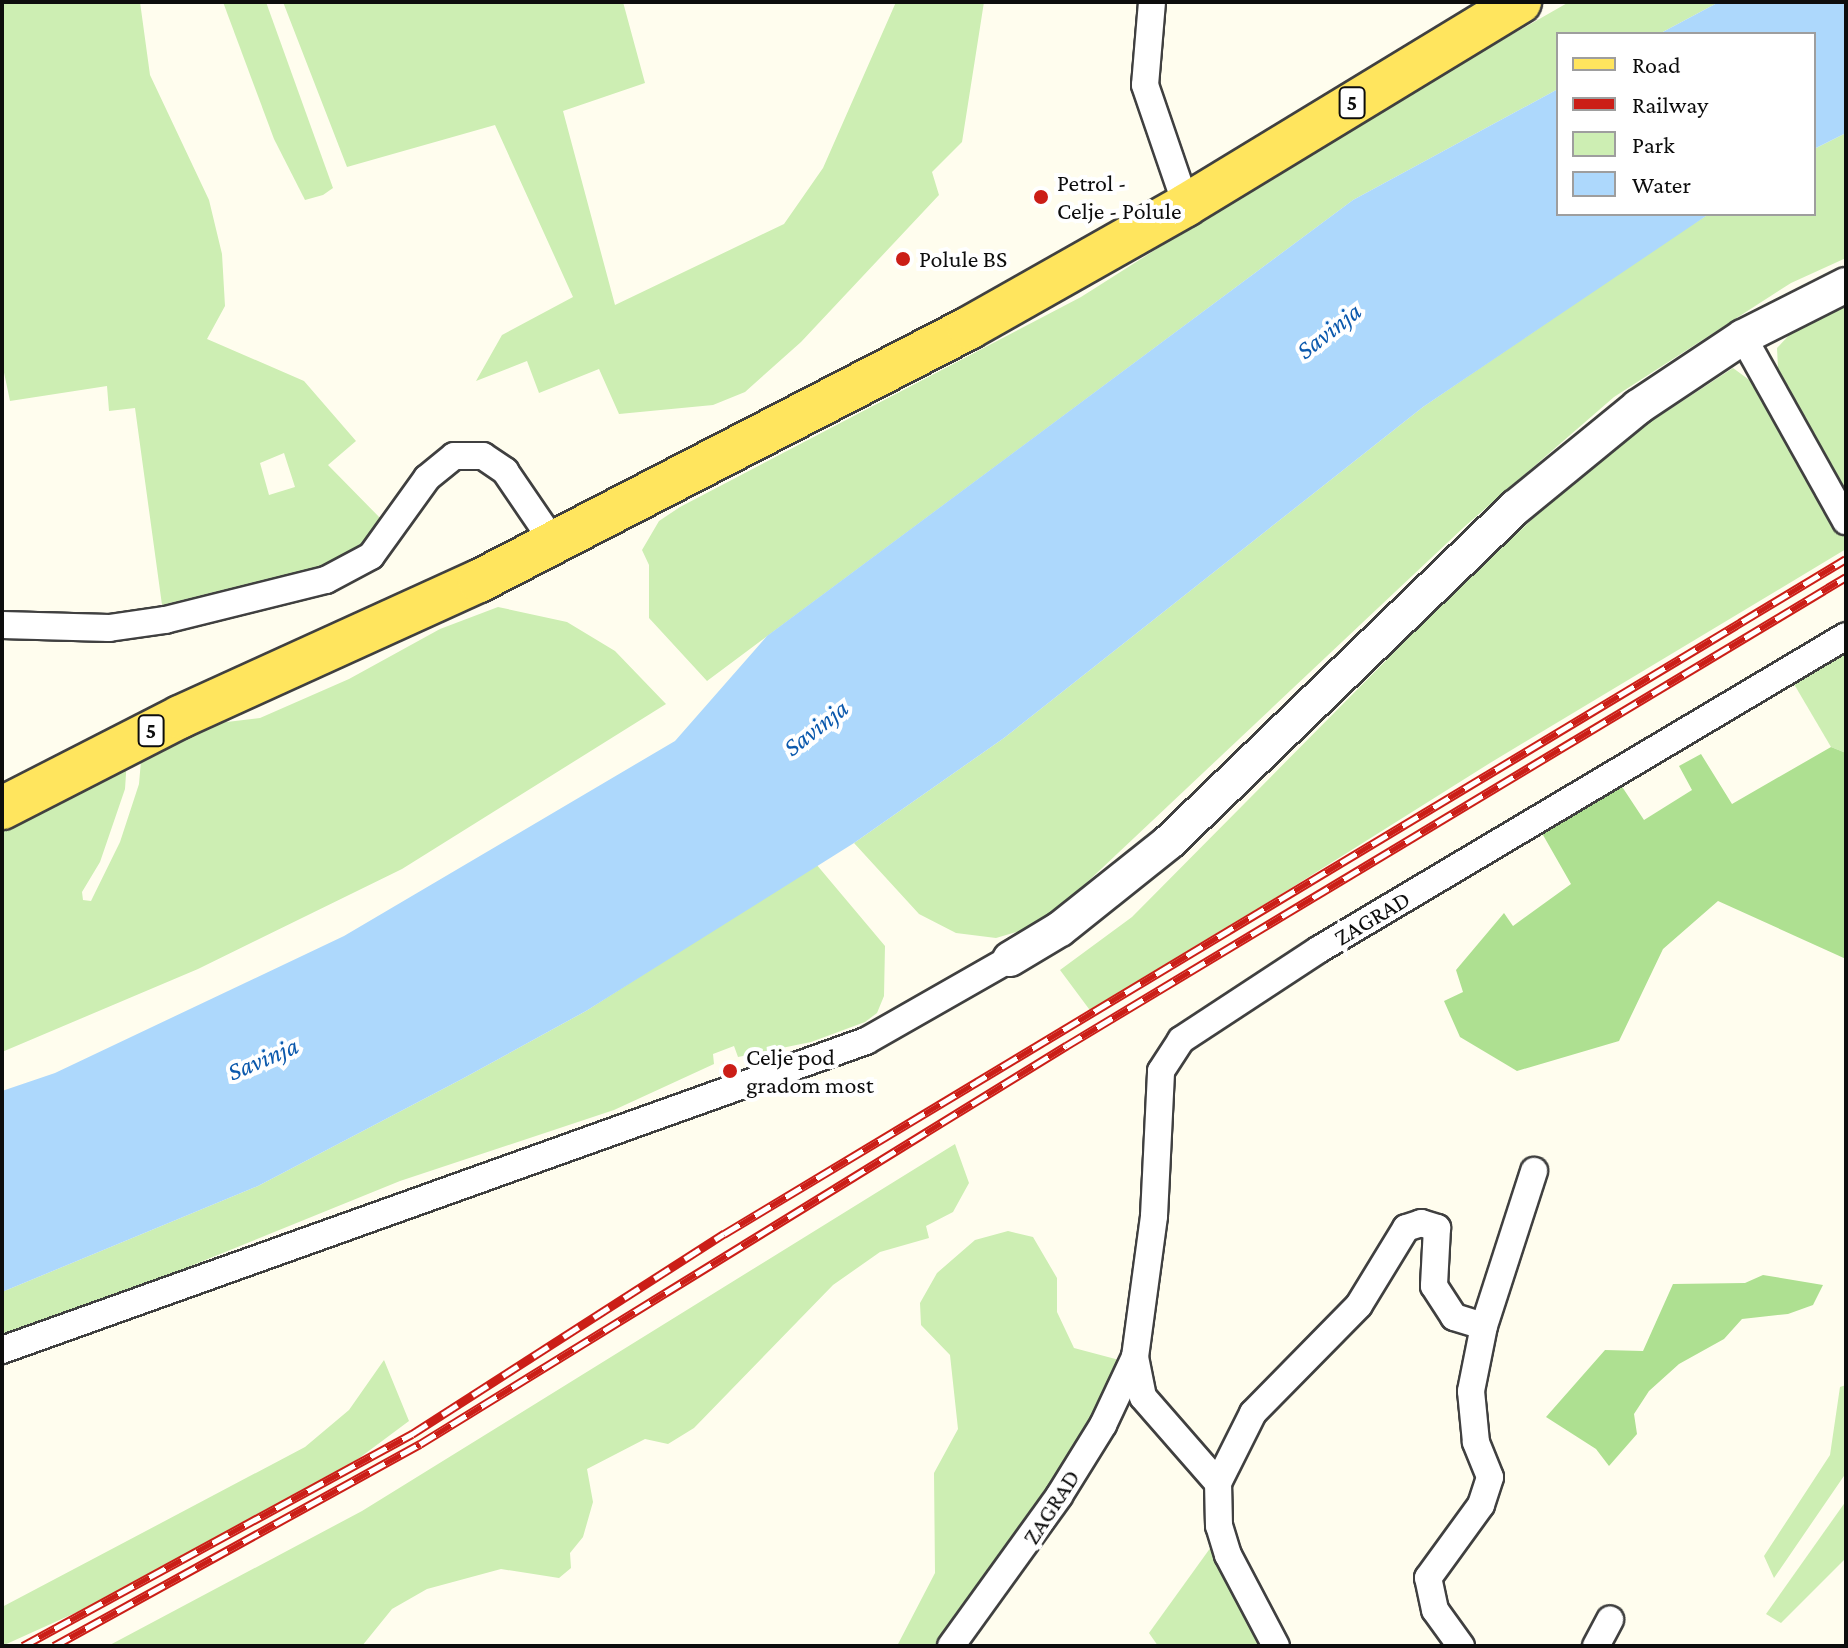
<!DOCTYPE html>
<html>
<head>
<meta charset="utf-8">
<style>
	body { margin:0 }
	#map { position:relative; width:1848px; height:1648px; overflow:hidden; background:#fffdee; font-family:"Crimson Pro",serif }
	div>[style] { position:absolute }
	.green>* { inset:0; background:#cdeeb3 }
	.forest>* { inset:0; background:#aee091 }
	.water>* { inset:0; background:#add8fc }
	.roads { filter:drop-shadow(2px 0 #404040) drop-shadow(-2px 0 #404040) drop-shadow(0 2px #404040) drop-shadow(0 -2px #404040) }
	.minor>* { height:26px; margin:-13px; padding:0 13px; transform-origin:13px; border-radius:13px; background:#fff }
	.tertiary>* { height:34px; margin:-17px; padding:0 17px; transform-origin:17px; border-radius:17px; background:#fff }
	.primary>* { height:42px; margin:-21px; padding:0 21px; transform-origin:21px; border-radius:21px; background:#ffe55e }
	.rail>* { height:9px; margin-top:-4.5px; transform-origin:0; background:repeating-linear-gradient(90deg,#fff 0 18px,#cb1e17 0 36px); box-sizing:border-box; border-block:2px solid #cb1e17 }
	.dots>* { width:22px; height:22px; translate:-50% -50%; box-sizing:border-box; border:4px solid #fff; border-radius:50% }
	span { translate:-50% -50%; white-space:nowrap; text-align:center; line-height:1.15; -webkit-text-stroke:8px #fff; paint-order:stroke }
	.shield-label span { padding:2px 6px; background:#fff; border:2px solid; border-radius:6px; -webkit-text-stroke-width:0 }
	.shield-label { font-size:22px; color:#0d0d0d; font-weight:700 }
	.poi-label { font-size:24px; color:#0d0d0d }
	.left { translate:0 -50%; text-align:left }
	.street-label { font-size:24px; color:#0d0d0d }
	.water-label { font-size:26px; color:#0a58ac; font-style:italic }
	.frame { position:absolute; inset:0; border:4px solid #0d0d0d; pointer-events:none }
	.legend { position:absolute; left:1556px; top:32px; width:260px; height:184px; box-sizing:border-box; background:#fff; border:2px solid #9e9e9e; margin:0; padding:10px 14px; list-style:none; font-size:24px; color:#0d0d0d }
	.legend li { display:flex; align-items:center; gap:16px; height:40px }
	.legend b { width:40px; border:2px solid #9e9e9e }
</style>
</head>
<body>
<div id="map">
	<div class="green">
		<i style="clip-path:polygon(evenodd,2px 2px,140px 2px,150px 75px,209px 200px,222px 254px,225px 306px,207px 339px,304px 381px,356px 441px,328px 465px,383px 521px,356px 551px,320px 566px,162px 605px,135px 408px,109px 411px,107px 386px,10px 401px,2px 363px,2px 2px,284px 453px,295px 487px,269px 495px,260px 463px,284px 453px)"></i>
		<i style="clip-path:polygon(223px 2px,266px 2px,333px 188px,323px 195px,305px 200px,274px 139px)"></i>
		<i style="clip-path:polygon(283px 2px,623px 2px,645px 83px,563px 111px,615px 305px,784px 224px,823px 168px,896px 2px,984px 2px,962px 142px,932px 172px,939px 195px,801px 342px,745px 392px,713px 405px,619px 414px,599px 369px,539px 393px,527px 361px,476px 381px,502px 335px,573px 297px,495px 125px,347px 167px)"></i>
		<i style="clip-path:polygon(1569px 2px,1719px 2px,1659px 34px,1558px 34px,1558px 89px,1353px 200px,707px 681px,649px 618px,649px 565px,642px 550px,659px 521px,680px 507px,1081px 297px,1333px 137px)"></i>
		<i style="clip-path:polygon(1846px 133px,1846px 258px,1791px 283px,1614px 397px,1464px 527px,1065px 903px,1020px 931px,996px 938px,956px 933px,919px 914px,854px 843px,1004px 738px,1423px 407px,1668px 240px,1709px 214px,1814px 214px,1814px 149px)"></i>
		<i style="clip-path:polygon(1846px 302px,1846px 494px,1778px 368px,1777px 348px,1791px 333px)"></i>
		<i style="clip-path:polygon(1733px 368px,1763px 390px,1846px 534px,1846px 549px,1490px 763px,1092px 1013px,1060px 970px,1132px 917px,1440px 606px,1561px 492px,1620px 442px)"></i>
		<i style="clip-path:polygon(498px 607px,567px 622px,615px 651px,666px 704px,402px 869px,198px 969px,2px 1052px,2px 825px,127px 759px,125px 789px,100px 862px,82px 892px,83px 900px,91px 901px,120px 842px,139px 784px,142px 749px,210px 724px,260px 718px,349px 679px,440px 629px)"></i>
		<i style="clip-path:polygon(1846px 649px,1846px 753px,1831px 747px,1791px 679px)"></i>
		<i style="clip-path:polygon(816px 864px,885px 946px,884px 996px,877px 1013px,865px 1022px,811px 1042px,738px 1057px,734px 1046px,713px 1054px,714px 1064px,614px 1110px,400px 1181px,134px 1289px,2px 1334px,2px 1292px,258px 1186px,462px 1079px,586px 1011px)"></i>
		<i style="clip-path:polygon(955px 1144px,969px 1183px,953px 1212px,926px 1226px,929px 1238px,880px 1252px,833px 1285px,694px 1428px,668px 1444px,645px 1439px,587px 1469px,593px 1502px,583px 1537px,570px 1553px,571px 1568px,559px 1578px,501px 1569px,427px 1589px,392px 1609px,362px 1646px,108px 1646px,362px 1511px)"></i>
		<i style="clip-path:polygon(1008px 1231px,1033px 1237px,1057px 1278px,1057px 1312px,1074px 1348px,1123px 1361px,1092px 1436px,944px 1646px,897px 1646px,935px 1573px,934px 1473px,958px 1429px,950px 1355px,921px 1325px,920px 1303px,937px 1273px,975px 1240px)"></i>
		<i style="clip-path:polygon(384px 1360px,409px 1421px,331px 1479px,106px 1599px,2px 1646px,2px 1607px,305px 1447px,349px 1410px)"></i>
		<i style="clip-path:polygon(1846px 1385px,1846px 1473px,1774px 1578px,1764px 1556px,1830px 1455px,1840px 1387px)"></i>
		<i style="clip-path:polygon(1846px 1501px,1846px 1558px,1781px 1623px,1766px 1614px)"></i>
		<i style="clip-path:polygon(1211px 1547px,1265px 1646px,1158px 1646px,1149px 1633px)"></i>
	</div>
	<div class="forest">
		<i style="clip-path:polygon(1831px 747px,1846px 753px,1846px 959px,1718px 901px,1663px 949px,1619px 1041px,1517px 1071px,1460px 1037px,1444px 1001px,1463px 992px,1456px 970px,1504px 913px,1513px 926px,1571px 884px,1539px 828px,1617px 779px,1644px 820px,1692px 790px,1679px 766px,1701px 754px,1732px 804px)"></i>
		<i style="clip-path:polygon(1763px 1275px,1823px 1285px,1813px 1305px,1788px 1314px,1742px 1319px,1724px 1339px,1679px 1364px,1649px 1391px,1634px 1414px,1637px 1434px,1609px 1466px,1596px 1449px,1546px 1417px,1605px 1350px,1643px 1351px,1673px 1284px,1745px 1283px)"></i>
	</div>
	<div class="water">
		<i style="clip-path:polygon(1719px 2px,1846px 2px,1846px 133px,1814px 149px,1814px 34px,1659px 34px)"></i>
		<i style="clip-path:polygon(1558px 89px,1558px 214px,1709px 214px,1423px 407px,1004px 738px,854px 843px,586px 1011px,462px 1079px,258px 1186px,2px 1292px,2px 1091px,55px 1073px,344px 936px,675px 741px,767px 636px,1353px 200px)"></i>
	</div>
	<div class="roads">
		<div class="minor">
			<i style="left:1152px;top:2px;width:83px;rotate:94.8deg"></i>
			<i style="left:1145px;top:85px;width:127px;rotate:71.1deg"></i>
			<i style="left:1743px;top:337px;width:211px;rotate:60.8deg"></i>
			<i style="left:2px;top:625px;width:107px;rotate:1.6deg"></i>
			<i style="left:109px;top:628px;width:57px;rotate:-8.1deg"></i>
			<i style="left:165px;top:620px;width:166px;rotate:-14deg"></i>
			<i style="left:326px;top:580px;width:51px;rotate:-28.1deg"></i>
			<i style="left:371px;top:556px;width:96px;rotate:-54.3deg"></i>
			<i style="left:427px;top:478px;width:35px;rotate:-39deg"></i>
			<i style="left:454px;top:456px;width:29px"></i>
			<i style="left:483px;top:456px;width:27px;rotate:34deg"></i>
			<i style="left:505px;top:471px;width:83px;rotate:55.7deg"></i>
			<i style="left:2px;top:1350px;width:918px;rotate:-19.68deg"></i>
			<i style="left:866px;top:1041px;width:166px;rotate:-29.7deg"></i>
			<i style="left:1218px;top:1483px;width:78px;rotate:-63.4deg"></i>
			<i style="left:1253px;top:1413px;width:151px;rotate:-45.5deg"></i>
			<i style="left:1359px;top:1305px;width:90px;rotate:-58.6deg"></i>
			<i style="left:1406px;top:1228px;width:16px;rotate:-18deg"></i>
			<i style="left:1421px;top:1223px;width:17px;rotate:17deg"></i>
			<i style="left:1437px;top:1228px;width:58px;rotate:93deg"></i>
			<i style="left:1434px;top:1286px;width:37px;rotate:57deg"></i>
			<i style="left:1454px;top:1317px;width:31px;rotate:17deg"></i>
			<i style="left:951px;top:1646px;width:185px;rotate:-54.2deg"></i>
			<i style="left:1059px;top:1496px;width:84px;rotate:-58.2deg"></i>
			<i style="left:1103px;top:1425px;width:75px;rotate:-64.8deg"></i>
			<i style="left:1276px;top:1646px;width:103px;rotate:-117.8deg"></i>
			<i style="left:1228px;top:1555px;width:30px;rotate:-107deg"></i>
			<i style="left:1219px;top:1526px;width:43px;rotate:-91.3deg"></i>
			<i style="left:1218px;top:1483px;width:114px;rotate:-131.1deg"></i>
			<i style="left:1143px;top:1397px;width:41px;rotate:-101.3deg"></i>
			<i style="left:1135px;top:1357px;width:142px;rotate:-82.3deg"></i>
			<i style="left:1154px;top:1216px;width:145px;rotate:-87.2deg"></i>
			<i style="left:1161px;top:1071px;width:37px;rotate:-57deg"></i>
			<i style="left:1181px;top:1040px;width:164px;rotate:-33.3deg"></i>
			<i style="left:1318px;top:950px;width:614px;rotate:-30.74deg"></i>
			<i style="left:1461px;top:1646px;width:44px;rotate:-125.8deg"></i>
			<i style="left:1435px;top:1610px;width:33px;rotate:-102deg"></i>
			<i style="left:1428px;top:1578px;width:90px;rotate:-54deg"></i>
			<i style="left:1481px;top:1505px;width:29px;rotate:-72deg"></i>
			<i style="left:1490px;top:1477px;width:38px;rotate:-112deg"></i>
			<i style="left:1476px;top:1442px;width:51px;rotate:-95.6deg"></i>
			<i style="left:1471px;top:1391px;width:66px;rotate:-78.7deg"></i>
			<i style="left:1484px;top:1326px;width:163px;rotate:-72.1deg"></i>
			<i style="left:1596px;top:1646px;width:30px;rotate:-62deg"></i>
		</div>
		<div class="tertiary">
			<i style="left:1010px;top:959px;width:58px;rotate:-31deg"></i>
			<i style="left:1060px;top:929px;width:139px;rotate:-38.6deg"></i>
			<i style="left:1169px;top:842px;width:482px;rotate:-44deg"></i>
			<i style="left:1516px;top:507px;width:158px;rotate:-39.3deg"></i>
			<i style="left:1638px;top:407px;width:126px;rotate:-33.7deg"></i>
			<i style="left:1743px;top:337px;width:115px;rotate:-26.8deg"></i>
		</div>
		<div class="primary">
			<i style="left:2px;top:808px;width:200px;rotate:-27.1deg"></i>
			<i style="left:180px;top:717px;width:328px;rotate:-24.5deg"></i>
			<i style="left:479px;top:581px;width:551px;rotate:-27.31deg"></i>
			<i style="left:969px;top:328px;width:249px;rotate:-29.5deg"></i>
			<i style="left:1186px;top:205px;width:391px;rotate:-31.3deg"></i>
		</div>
	</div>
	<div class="rail">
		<i style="left:23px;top:1646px;width:443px;rotate:-28.6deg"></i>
		<i style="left:412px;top:1434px;width:371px;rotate:-32.7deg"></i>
		<i style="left:724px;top:1234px;width:1309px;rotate:-31.03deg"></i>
		<i style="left:54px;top:1646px;width:418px;rotate:-28.9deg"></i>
		<i style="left:420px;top:1444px;width:759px;rotate:-31.64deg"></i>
		<i style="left:1066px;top:1046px;width:910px;rotate:-31.02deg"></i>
	</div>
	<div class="dots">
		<i style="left:1041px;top:197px;background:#cb1e17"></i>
		<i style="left:903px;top:259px;background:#cb1e17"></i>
		<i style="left:730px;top:1071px;background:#cb1e17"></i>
	</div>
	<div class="shield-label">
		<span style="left:1352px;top:103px">5</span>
		<span style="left:151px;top:731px">5</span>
	</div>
	<div class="poi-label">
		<span class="left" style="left:1057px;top:197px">Petrol -<br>Celje - Polule</span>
		<span class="left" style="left:919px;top:259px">Polule BS</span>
		<span class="left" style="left:746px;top:1071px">Celje pod<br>gradom most</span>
	</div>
	<div class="street-label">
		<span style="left:1372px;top:918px;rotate:-31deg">ZAGRAD</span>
		<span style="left:1051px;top:1507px;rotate:-57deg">ZAGRAD</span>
	</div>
	<div class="water-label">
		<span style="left:1329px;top:331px;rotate:-38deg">Savinja</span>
		<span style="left:816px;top:728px;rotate:-38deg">Savinja</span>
		<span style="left:263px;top:1059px;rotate:-23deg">Savinja</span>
	</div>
	<div class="frame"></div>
	<ul class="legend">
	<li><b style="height:10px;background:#ffe55e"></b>Road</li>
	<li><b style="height:10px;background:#cb1e17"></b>Railway</li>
	<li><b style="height:22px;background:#cdeeb3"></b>Park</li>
	<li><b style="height:22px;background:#add8fc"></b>Water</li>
	</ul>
</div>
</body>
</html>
